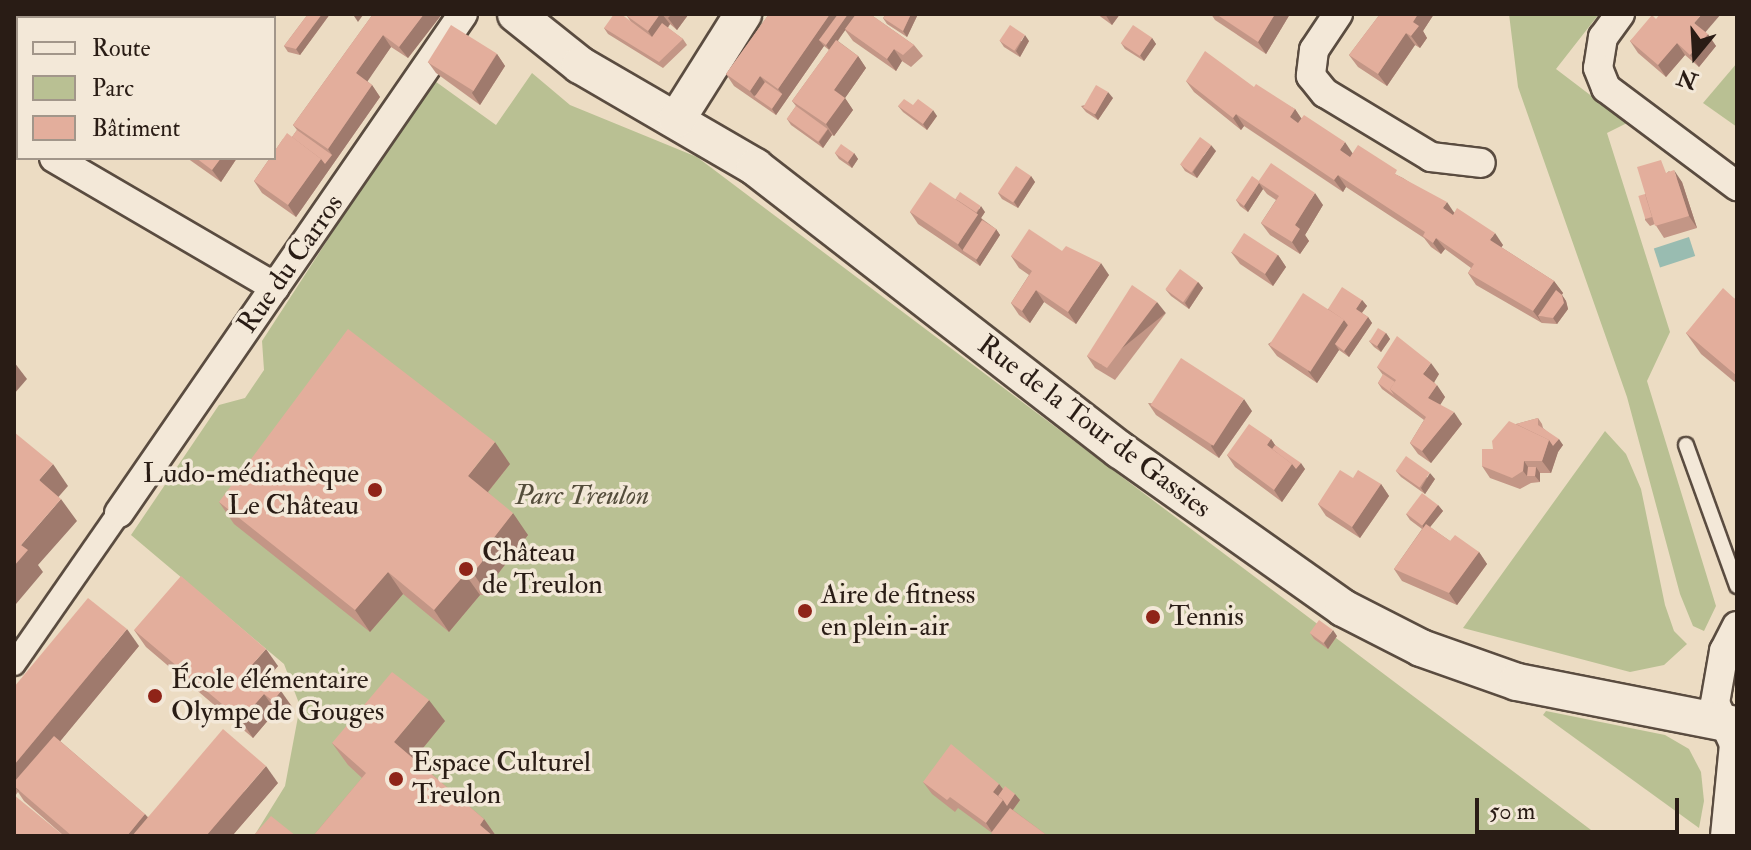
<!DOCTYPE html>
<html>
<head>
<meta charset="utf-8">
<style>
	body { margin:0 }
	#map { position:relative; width:1751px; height:850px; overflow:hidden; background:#ecdcc3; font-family:"IM FELL Double Pica",serif }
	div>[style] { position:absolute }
	.green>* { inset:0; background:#b9c093 }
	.water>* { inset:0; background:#99bcb1; transform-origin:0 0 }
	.roads { filter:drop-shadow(2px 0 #5a4c40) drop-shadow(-2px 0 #5a4c40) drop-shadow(0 2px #5a4c40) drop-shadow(0 -2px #5a4c40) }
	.service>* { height:14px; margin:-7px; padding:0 7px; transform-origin:7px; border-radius:7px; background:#f3e8d8 }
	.pedestrian>* { height:22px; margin:-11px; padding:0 11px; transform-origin:11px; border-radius:11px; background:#f3e8d8 }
	.minor>* { height:28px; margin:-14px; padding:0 14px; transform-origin:14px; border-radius:14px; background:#f3e8d8 }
	.tertiary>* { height:36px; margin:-18px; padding:0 18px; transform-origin:18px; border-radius:18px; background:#f3e8d8 }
	.wall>* { inset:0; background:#c39686 }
	.shaded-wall>* { inset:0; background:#9f7a6d; transform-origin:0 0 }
	.building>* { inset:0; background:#e3ae9c; transform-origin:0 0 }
	.dots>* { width:22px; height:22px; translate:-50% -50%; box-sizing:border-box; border:4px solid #f3e8d8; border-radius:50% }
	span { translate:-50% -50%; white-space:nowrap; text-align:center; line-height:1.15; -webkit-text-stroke:7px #f3e8d8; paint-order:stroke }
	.street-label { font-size:28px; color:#291c15 }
	.poi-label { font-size:28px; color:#291c15 }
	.right { translate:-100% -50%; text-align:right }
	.left { translate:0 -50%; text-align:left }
	.park-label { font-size:28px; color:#544d3b; font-style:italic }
	.frame { position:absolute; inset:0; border:16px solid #291c15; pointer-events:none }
	.legend { position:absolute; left:16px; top:16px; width:260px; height:144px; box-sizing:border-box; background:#f3e8d8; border:2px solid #a2968a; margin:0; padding:10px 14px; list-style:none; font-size:24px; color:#291c15 }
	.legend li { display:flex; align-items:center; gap:16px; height:40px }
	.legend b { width:40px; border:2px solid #a2968a }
	.north { position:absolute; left:1655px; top:16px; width:80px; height:80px; -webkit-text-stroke:6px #f3e8d8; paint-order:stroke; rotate:198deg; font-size:22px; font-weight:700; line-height:32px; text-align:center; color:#291c15 }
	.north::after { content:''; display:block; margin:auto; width:28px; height:36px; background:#291c15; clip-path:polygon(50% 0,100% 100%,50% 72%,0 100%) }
	.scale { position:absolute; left:1475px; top:798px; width:204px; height:36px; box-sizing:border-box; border:4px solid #291c15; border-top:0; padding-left:10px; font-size:24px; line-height:28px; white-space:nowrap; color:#291c15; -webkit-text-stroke:6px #f3e8d8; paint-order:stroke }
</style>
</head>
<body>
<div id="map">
	<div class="green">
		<i style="clip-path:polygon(1509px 14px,1599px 14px,1556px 69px,1627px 123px,1607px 133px,1670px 332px,1647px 381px,1716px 606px,1704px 631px,1693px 626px,1680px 594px,1627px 397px,1518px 87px)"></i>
		<i style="clip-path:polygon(1737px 63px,1737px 127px,1703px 103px)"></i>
		<i style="clip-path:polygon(532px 73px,570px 105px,697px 157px,1599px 836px,254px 836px,285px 786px,300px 706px,284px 664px,131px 535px,219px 405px,245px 398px,264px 370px,262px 341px,432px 79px,496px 125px)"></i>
		<i style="clip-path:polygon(1605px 431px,1626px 454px,1641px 489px,1665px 605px,1674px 631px,1687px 644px,1664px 665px,1630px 672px,1463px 628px)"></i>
		<i style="clip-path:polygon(1546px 711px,1665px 735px,1689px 749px,1701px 772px,1704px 801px,1699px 828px,1543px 715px)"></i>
	</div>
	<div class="water">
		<i style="left:1689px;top:237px;width:20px;height:37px;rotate:72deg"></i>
	</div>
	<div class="roads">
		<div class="service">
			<i style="left:1686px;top:445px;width:150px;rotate:70.1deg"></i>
		</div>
		<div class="pedestrian">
			<i style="left:14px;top:664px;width:184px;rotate:-55.2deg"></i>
		</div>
		<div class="minor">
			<i style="left:1338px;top:14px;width:43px;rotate:123.7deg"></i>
			<i style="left:1314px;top:50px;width:26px;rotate:97deg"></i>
			<i style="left:1311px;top:76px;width:22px;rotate:51deg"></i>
			<i style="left:1325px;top:93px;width:124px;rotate:31.1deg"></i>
			<i style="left:1431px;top:157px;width:50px;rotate:6.8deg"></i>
			<i style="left:1620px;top:14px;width:29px;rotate:126deg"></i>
			<i style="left:1603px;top:37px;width:31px;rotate:99deg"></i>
			<i style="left:1598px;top:68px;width:22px;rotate:68deg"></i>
			<i style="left:1606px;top:88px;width:164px;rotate:36.8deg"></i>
			<i style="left:14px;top:135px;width:4px;rotate:27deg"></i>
			<i style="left:54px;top:158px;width:256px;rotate:30.3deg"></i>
			<i style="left:119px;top:513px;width:606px;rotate:-55.42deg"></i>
			<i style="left:1725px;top:836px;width:92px;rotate:-84.4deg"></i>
			<i style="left:1734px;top:744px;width:45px;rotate:-114.9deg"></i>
			<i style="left:1715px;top:703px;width:53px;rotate:-80.2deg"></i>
			<i style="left:1724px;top:651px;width:28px;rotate:-63deg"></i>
		</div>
		<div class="tertiary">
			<i style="left:516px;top:14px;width:82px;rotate:38.6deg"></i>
			<i style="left:580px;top:65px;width:203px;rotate:30.2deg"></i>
			<i style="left:755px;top:167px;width:462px;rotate:37.8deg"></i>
			<i style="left:1120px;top:450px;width:273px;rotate:35.3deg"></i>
			<i style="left:1343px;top:608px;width:88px;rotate:27.1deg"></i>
			<i style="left:1421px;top:648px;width:102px;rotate:19.5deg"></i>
			<i style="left:1517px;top:682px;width:224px;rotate:11.1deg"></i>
			<i style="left:677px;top:119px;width:124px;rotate:-57.8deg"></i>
		</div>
	</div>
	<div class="wall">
		<i style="clip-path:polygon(308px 14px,330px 14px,300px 55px,288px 52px,284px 46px)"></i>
		<i style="clip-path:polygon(373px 14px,442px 14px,408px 58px,391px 47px,367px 81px,372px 85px,380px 97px,296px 217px,262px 193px,254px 181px,283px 139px,292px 137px,297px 130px,293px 125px)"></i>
		<i style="clip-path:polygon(628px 14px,688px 15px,677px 30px,670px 24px,668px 28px,683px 39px,687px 45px,663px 68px,608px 34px,604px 28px,631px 22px,627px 16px)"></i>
		<i style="clip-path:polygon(769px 14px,870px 14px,914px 45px,923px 56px,911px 67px,902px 61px,896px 71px,853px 41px,845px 30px,838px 41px,858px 56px,866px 68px,845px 98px,853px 110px,834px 136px,832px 135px,823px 148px,791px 125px,787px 119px,796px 106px,792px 101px,829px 50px,824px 46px,776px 115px,734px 86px,726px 74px)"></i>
		<i style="clip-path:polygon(886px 14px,918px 14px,907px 37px,887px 24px,883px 18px)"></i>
		<i style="clip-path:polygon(1097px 14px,1120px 14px,1112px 25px)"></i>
		<i style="clip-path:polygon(1211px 14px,1290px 14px,1266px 54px,1215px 20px)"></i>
		<i style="clip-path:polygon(1380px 14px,1434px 14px,1423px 31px,1427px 38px,1420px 48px,1415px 45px,1387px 86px,1358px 67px,1349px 55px)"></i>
		<i style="clip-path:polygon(1656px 19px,1705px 32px,1716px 46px,1699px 67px,1685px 55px,1666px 77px,1638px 53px,1630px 41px)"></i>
		<i style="clip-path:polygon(1152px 38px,1156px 44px,1144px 61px,1125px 49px,1121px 43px)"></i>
		<i style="clip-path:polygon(1000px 41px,1029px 41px,1020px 57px,1004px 47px)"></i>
		<i style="clip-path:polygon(497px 54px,505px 66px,480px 105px,436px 73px,428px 62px)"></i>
		<i style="clip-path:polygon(1186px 81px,1254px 87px,1295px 109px,1301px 118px,1352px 153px,1403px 178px,1503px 245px,1501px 247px,1554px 281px,1563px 293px,1562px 295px,1566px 301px,1568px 309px,1557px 324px,1542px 323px,1476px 285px,1468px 273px,1471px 268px,1445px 249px,1441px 254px,1431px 247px,1424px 238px,1346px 187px,1343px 192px,1244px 126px,1241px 130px,1194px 92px)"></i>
		<i style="clip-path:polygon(1113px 98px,1098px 120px,1086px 112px,1081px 106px)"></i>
		<i style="clip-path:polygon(913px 105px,937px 116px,927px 130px,903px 112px,898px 106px)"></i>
		<i style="clip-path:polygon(1216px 151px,1197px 178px,1185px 171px,1181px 165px)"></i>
		<i style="clip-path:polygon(835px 153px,854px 153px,858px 159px,852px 168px,839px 159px)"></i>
		<i style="clip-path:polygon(187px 158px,237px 158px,221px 182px)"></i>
		<i style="clip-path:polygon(1669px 171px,1682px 182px,1697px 228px,1664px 238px,1655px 224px,1650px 226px,1645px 220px,1645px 194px)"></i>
		<i style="clip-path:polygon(1031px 176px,1035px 182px,1018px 208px,1002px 199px,998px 193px)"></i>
		<i style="clip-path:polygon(1259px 181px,1323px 205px,1305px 235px,1309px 241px,1300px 254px,1270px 235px,1261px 223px,1276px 200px,1267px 194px,1263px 189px,1248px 212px,1240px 206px,1236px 200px)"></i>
		<i style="clip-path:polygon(956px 199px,985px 212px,981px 218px,996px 229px,1000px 235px,980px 266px,918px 224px,910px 212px)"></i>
		<i style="clip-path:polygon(1062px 251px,1109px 275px,1076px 324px,1044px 302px,1030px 323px,1019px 315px,1011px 303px,1029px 275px,1019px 268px,1011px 256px)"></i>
		<i style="clip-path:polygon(1231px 252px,1278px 255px,1286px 267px,1273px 286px,1240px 264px)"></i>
		<i style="clip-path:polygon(1198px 282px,1203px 288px,1189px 309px,1171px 296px,1166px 290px)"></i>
		<i style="clip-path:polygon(1737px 297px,1737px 384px,1701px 354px,1686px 333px)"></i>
		<i style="clip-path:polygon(1362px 300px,1367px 306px,1362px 313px,1368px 317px,1372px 323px,1349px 357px,1339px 350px,1317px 383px,1277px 356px,1268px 344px,1328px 309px)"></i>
		<i style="clip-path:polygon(1166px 313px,1115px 380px,1095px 368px,1087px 356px)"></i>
		<i style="clip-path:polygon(1386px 333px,1390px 339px,1381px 352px,1374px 347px,1369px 341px)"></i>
		<i style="clip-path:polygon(1377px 367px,1439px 374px,1434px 382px,1445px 397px,1440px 405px,1462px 424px,1431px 463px,1418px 454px,1410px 443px,1424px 420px,1382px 389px,1378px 383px,1383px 375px)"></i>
		<i style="clip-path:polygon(1148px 403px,1252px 411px,1219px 458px,1156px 415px)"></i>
		<i style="clip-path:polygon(1538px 418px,1542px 424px,1543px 428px,1563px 445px,1558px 452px,1551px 473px,1540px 473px,1540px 482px,1531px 483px,1520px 489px,1490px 478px,1482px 466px,1493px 449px,1516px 424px)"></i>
		<i style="clip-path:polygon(1271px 439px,1275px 445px,1305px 469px,1282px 502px,1235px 467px,1227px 455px)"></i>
		<i style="clip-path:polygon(510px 464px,488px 492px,528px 535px,497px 575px,498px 584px,488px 595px,480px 595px,449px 632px,403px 594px,370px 632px,234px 524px,219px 502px)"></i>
		<i style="clip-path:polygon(1396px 471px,1435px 479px,1425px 494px,1401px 477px)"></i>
		<i style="clip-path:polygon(1353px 478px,1381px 484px,1389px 496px,1360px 538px,1326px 516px,1318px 504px)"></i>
		<i style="clip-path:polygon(1438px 505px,1443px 511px,1430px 527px,1450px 541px,1479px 552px,1487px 564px,1457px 605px,1402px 581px,1394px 569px,1422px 529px,1410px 520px,1406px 514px)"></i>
		<i style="clip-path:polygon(134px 630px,278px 666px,267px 679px,293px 708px,285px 718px,276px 711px,253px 738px,146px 647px)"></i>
		<i style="clip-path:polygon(1310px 633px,1337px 636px,1328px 649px,1314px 639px)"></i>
		<i style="clip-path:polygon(139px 646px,60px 741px,148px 817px,278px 783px,232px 836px,64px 836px,24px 801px,18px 792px,15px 796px,14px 836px,14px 687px)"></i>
		<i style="clip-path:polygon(445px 721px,414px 759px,484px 819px,496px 836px,313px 836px,362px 778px,348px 765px,332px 743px)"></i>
		<i style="clip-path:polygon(923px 782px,999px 784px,1003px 789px,1020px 800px,1013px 810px,1048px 836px,993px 836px,992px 833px,958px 808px,955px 812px,932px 794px)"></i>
	</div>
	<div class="shaded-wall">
		<i style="clip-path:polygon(194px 14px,202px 14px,199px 18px,193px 18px,192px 16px)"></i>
		<i style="clip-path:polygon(322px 14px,330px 14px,300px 55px,296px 49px)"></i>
		<i style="clip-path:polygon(356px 14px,362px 14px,363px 15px,358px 22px,354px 16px)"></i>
		<i style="clip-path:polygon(424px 14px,442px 14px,408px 58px,399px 47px)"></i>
		<i style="clip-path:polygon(660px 14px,662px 14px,670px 24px,656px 43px,648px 31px)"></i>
		<i style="clip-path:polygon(672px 14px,688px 15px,677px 30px,668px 18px)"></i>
		<i style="clip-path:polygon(830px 14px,846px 14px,819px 40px,824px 46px,776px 115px,772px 109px,782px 94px,778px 89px)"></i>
		<i style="clip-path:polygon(848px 14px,857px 14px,830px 51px,826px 45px)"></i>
		<i style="clip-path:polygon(911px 14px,918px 14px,907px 37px,903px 31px)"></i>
		<i style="clip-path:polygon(1105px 14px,1120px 14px,1112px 25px)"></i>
		<i style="clip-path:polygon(1275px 14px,1290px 14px,1266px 54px,1258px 42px)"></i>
		<i style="clip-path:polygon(1418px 14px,1434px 14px,1423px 31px,1427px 38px,1420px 48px,1411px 36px,1413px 22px)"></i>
		<i style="clip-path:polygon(1702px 14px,1721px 14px,1703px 35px,1694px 23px)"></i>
		<i style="clip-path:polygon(1406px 33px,1415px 45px,1387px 86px,1378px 74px)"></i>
		<i style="clip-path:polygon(1708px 34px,1716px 46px,1699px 67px,1690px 55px)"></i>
		<i style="clip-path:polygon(383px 35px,391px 47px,365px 85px,356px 73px)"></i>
		<i style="clip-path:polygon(1025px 35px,1029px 41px,1020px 57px,1016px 51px)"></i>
		<i style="clip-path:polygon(1152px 38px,1156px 44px,1144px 61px,1140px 55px)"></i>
		<i style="clip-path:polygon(1677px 43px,1685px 55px,1666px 77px,1658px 65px)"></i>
		<i style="clip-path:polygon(894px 49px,902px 61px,896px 71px,887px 59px)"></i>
		<i style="clip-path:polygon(497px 54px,505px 66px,480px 105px,472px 93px)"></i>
		<i style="clip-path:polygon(858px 56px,866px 68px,845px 98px,853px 110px,834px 136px,826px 124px,834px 90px)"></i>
		<i style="clip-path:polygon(760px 76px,769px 88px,754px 96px,750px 91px)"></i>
		<i style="clip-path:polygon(372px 85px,380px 97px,296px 217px,288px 205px,321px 159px,332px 155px,328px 149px)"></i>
		<i style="clip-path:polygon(1108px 92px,1113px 98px,1098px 120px,1094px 114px)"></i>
		<i style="clip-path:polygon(1295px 109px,1303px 121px,1298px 129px,1290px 117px)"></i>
		<i style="clip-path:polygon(933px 110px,937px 116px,927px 130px,923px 124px)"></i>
		<i style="clip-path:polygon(1236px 114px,1244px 126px,1241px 130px,1233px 118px)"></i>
		<i style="clip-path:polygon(828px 129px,832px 135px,823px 148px,819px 142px)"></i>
		<i style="clip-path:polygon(1345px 142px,1353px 154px,1348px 162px,1340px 150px)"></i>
		<i style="clip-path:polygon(1211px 145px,1216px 151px,1197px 178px,1193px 172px)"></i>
		<i style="clip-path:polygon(854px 153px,858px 159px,852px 168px,848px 162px)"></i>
		<i style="clip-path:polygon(221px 158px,237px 158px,221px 182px,212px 170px)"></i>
		<i style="clip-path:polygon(1674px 170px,1682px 182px,1697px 228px,1689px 216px)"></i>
		<i style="clip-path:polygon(1338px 175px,1346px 187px,1343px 192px,1334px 180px)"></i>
		<i style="clip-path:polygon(1031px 176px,1035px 182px,1018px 208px,1014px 202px)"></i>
		<i style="clip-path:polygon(1259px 183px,1263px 189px,1248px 212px,1244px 206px)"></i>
		<i style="clip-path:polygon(1315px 193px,1323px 205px,1305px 235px,1309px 241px,1300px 254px,1292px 242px,1295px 225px)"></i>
		<i style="clip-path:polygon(1447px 202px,1455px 214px,1451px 220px,1443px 208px)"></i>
		<i style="clip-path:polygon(981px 206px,985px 212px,981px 218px,987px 226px,963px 251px,958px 245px)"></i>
		<i style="clip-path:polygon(996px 229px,1000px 235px,980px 266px,976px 260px)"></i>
		<i style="clip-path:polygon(1495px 233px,1503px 245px,1498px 252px,1490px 240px)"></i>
		<i style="clip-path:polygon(1436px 238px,1445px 249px,1441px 254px,1433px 243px)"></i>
		<i style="clip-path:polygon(1278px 255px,1286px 267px,1273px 286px,1265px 274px)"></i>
		<i style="clip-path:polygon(1101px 263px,1109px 275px,1076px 324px,1068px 312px)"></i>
		<i style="clip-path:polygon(1554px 281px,1563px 293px,1546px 317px,1538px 316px,1542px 323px,1533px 311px)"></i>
		<i style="clip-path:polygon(1198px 282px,1203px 288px,1189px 309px,1185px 303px)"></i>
		<i style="clip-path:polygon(1036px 290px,1044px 302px,1030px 323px,1022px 311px)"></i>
		<i style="clip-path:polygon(1562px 295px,1566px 301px,1568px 309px,1557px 324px,1553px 318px)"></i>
		<i style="clip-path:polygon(1362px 300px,1367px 306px,1360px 315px,1356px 309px)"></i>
		<i style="left:1157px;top:302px;width:14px;height:83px;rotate:51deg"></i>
		<i style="clip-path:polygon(1368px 317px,1372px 323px,1349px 357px,1344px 351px)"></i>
		<i style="clip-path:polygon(1344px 320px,1352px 331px,1335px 344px,1339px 350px,1317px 383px,1308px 371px)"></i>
		<i style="clip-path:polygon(1386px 333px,1390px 339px,1381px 352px,1377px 346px)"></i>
		<i style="clip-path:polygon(14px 362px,27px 379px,14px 394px)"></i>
		<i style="clip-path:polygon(1431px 363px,1439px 374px,1432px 386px,1423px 374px)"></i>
		<i style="clip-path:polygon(1437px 385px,1445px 397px,1437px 410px,1428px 398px)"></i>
		<i style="clip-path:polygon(1244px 399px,1252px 411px,1219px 458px,1211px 446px)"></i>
		<i style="clip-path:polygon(1454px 412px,1462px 424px,1431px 463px,1422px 451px)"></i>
		<i style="clip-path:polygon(1271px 439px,1279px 451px,1277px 455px,1267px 445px)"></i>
		<i style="clip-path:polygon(1559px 439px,1563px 445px,1558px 452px,1551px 473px,1542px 461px,1549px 440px)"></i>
		<i style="clip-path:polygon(495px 442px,510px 464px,483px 498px,468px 476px)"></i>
		<i style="clip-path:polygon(1524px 461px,1532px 473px,1527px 476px,1523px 471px)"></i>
		<i style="clip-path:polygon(1301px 463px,1305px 469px,1282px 502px,1274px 490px,1292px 464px)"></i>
		<i style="clip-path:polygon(53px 464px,68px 486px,54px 502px,39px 480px)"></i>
		<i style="clip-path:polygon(1536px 467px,1540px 473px,1540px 482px,1535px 476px)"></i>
		<i style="clip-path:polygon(1430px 473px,1435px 479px,1425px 494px,1421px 488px)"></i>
		<i style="clip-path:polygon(1381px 484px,1389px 496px,1360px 538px,1352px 527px)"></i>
		<i style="clip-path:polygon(61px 499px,77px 521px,38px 565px,43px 572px,16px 604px,14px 601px,14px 566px,21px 545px)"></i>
		<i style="clip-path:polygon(1438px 505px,1443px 511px,1426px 532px,1422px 525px)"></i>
		<i style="clip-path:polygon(513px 513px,528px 535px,497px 575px,498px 584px,488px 595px,473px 573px,482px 553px)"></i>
		<i style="clip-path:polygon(1479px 552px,1487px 564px,1457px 605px,1449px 593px)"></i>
		<i style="clip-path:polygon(388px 572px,403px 594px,370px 632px,355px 610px)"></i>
		<i style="clip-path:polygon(465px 574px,480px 595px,449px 632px,434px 610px)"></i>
		<i style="clip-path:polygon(127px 629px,139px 646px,19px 791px,14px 786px,14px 765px)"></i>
		<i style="clip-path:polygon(1333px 630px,1337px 636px,1328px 649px,1324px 643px)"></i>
		<i style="clip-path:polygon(266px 649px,278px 666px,263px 683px,251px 666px)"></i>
		<i style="clip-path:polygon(281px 691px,293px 708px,285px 718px,273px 701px)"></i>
		<i style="clip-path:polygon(264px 694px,276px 711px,253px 738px,241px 720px)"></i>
		<i style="clip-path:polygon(429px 700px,445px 721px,410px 764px,394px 742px)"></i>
		<i style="clip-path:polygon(266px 766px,278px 783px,232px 836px,206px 836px)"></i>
		<i style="clip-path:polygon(999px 784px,1007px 795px,1015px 794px,1020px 800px,994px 835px,986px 823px,993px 792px)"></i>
		<i style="clip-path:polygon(145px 814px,157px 831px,154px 836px,127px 836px)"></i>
		<i style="clip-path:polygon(484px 819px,496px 836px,488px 836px,480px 825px)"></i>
	</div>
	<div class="building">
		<i style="clip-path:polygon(308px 14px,322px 14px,296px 49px,284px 46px)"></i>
		<i style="clip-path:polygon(373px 14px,424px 14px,399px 47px,383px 35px,356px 73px,372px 85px,328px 149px,293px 125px)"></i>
		<i style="clip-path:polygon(614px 14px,621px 14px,652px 37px,662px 23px,683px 39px,659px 62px,604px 28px)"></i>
		<i style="clip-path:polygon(628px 14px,660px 14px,648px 31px,627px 16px)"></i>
		<i style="clip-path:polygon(769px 14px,830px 14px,778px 89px,760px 76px,750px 91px,726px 74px)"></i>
		<i style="clip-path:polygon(838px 14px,848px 14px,826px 45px,819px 40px)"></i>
		<i style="clip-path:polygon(856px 14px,870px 14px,914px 45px,903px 55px,894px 49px,887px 59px,845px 29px)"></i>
		<i style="clip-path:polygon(886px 14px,911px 14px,903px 31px,883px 18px)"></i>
		<i style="clip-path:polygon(1216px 14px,1275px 14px,1258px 42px)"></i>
		<i style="clip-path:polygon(1380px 14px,1418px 14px,1413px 22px,1419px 26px,1411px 36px,1406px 33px,1378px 74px,1349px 55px)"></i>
		<i style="clip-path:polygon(1660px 14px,1702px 14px,1694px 23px,1708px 34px,1690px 55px,1677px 43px,1658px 65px,1630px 41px,1652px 15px,1656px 19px)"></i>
		<i style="left:451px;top:25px;width:54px;height:44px;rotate:32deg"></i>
		<i style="left:1010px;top:25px;width:18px;height:19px;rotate:34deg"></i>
		<i style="left:1133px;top:25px;width:23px;height:22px;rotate:34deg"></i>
		<i style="clip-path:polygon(836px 40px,858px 56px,834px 90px,845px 98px,826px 124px,792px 101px)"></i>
		<i style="clip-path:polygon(1205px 51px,1254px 87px,1256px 84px,1295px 109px,1290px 117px,1298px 123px,1304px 115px,1345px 142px,1340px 150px,1350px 157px,1358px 145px,1397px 170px,1395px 174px,1447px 202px,1443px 208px,1453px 215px,1457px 208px,1495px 233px,1490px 240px,1554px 281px,1533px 311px,1468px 273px,1474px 264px,1436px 238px,1433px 243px,1423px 236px,1425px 232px,1338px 175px,1334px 180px,1236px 114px,1233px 118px,1186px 81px)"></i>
		<i style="clip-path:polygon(18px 55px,18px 70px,14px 67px,14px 60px)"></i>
		<i style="left:765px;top:82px;width:21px;height:18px;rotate:35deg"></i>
		<i style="left:1096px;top:85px;width:14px;height:26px;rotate:30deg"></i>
		<i style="clip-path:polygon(904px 99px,913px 105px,918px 99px,933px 110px,923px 124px,898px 106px)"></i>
		<i style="left:796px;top:106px;width:39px;height:16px;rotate:36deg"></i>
		<i style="clip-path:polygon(297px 130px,332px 155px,325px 164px,321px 159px,292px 137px)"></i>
		<i style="clip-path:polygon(287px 133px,321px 159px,288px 205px,254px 181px,270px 158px,274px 158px,274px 152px)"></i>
		<i style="left:1200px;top:137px;width:14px;height:34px;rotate:36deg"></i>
		<i style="left:841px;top:144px;width:16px;height:11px;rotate:35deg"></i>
		<i style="clip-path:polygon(196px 158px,221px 158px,212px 170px)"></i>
		<i style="clip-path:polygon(1661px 160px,1666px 173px,1674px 170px,1689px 216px,1655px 226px,1637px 167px)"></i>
		<i style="clip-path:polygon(1271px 163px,1315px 193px,1295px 225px,1300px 229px,1292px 242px,1261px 223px,1279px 196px,1258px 182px)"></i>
		<i style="left:1016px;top:166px;width:18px;height:32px;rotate:34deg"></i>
		<i style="clip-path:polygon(1252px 176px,1259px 181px,1258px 182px,1259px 183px,1244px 206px,1236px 200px)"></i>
		<i style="left:930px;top:182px;width:58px;height:36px;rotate:34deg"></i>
		<i style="left:960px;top:192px;width:25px;height:8px;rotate:34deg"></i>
		<i style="left:1645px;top:194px;width:24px;height:7px;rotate:73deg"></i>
		<i style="left:982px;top:220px;width:17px;height:36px;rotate:33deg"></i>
		<i style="clip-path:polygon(1029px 229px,1062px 251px,1066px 246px,1101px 263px,1068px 312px,1036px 290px,1022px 311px,1011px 303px,1032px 271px,1011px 256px)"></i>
		<i style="left:1244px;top:233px;width:40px;height:23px;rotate:33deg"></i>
		<i style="left:1180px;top:269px;width:22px;height:25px;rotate:36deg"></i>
		<i style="clip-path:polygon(1132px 285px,1157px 302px,1107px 368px,1087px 356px)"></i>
		<i style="clip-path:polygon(1342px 287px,1362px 300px,1356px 309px,1368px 317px,1344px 351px,1335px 344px,1348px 325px,1344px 320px,1328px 309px)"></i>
		<i style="clip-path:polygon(1723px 288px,1735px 299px,1737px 297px,1737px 376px,1686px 333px)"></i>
		<i style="clip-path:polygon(1556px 290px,1562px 295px,1564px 303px,1553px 318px,1538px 316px)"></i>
		<i style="left:1303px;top:293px;width:49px;height:62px;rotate:33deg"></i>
		<i style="left:1378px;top:328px;width:9px;height:16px;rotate:32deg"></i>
		<i style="clip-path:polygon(348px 329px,495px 442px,468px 476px,513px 513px,482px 553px,482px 562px,473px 573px,465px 574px,434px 610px,388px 572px,355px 610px,219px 502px)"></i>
		<i style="clip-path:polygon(1397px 336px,1431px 363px,1423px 374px,1437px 385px,1428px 398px,1454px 412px,1422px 451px,1410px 443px,1426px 417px,1390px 389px,1396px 380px,1377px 367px)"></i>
		<i style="left:1181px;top:358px;width:75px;height:56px;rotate:33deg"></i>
		<i style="clip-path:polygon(1383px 374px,1395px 382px,1390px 389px,1394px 395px,1378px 383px)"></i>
		<i style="clip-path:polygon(1538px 418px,1538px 425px,1559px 439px,1553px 446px,1549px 440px,1516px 424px)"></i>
		<i style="clip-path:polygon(1509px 421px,1549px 440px,1542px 461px,1524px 461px,1523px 471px,1512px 478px,1482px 466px,1482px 449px,1493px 449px,1492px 441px)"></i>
		<i style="clip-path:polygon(1249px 424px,1271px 439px,1267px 445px,1292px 464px,1274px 490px,1227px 455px)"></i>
		<i style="clip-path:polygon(14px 432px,53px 464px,39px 480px,61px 499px,21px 545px,28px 550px,14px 566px)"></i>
		<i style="clip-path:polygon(1275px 445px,1301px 463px,1296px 469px,1292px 464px,1272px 449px)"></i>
		<i style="left:1406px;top:456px;width:29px;height:18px;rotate:35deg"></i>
		<i style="clip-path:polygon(1528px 467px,1536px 467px,1535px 476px,1527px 476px)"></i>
		<i style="clip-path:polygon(1340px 470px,1353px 478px,1358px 470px,1381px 484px,1352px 527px,1318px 504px)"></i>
		<i style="left:1422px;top:493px;width:20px;height:26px;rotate:37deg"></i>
		<i style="clip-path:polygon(1426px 524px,1450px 541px,1455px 535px,1479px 552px,1449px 593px,1394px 569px)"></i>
		<i style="clip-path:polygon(181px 576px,266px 649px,251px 666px,281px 691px,273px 701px,264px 694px,241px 720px,134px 630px)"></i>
		<i style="clip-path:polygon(88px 598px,127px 629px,14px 765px,14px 687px)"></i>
		<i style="left:1319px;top:620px;width:17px;height:16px;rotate:36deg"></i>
		<i style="clip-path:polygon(392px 672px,429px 700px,394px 742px,484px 819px,480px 825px,493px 836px,313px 836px,366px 773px,332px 743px)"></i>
		<i style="clip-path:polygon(223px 729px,266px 766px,206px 836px,132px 836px)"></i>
		<i style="clip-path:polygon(54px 736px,145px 814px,127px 836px,72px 836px,14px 786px,14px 782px)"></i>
		<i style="clip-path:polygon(951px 744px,999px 784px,993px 792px,1003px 800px,986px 823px,950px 797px,947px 800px,923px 782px)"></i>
		<i style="clip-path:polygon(1005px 786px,1015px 794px,1007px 806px,1003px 800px,998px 796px)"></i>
		<i style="clip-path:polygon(14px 795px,64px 836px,14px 836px)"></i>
		<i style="clip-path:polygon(1010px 808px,1048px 836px,995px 836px,991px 833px)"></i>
		<i style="clip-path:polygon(271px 816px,296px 836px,253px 836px)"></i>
	</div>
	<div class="dots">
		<i style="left:375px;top:490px;background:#8f2418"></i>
		<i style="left:466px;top:569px;background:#8f2418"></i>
		<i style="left:805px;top:611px;background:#8f2418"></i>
		<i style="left:1153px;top:617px;background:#8f2418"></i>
		<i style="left:155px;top:696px;background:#8f2418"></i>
		<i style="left:396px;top:779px;background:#8f2418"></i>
	</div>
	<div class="street-label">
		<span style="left:291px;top:264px;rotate:-55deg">Rue du Carros</span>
		<span style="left:1094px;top:427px;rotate:37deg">Rue de la Tour de Gassies</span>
	</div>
	<div class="poi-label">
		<span class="right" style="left:359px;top:490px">Ludo-médiathèque<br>Le Château</span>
		<span class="left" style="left:482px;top:569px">Château<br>de Treulon</span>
		<span class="left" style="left:821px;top:611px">Aire de fitness<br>en plein-air</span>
		<span class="left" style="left:1169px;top:617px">Tennis</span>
		<span class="left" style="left:171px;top:696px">École élémentaire<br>Olympe de Gouges</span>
		<span class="left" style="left:412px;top:779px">Espace Culturel<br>Treulon</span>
	</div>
	<div class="park-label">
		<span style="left:582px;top:496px">Parc Treulon</span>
	</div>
	<div class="frame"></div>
	<ul class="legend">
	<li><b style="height:10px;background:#f3e8d8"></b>Route</li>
	<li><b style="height:22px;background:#b9c093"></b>Parc</li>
	<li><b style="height:22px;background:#e3ae9c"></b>Bâtiment</li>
	</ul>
	<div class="north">N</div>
	<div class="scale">50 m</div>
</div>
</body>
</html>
